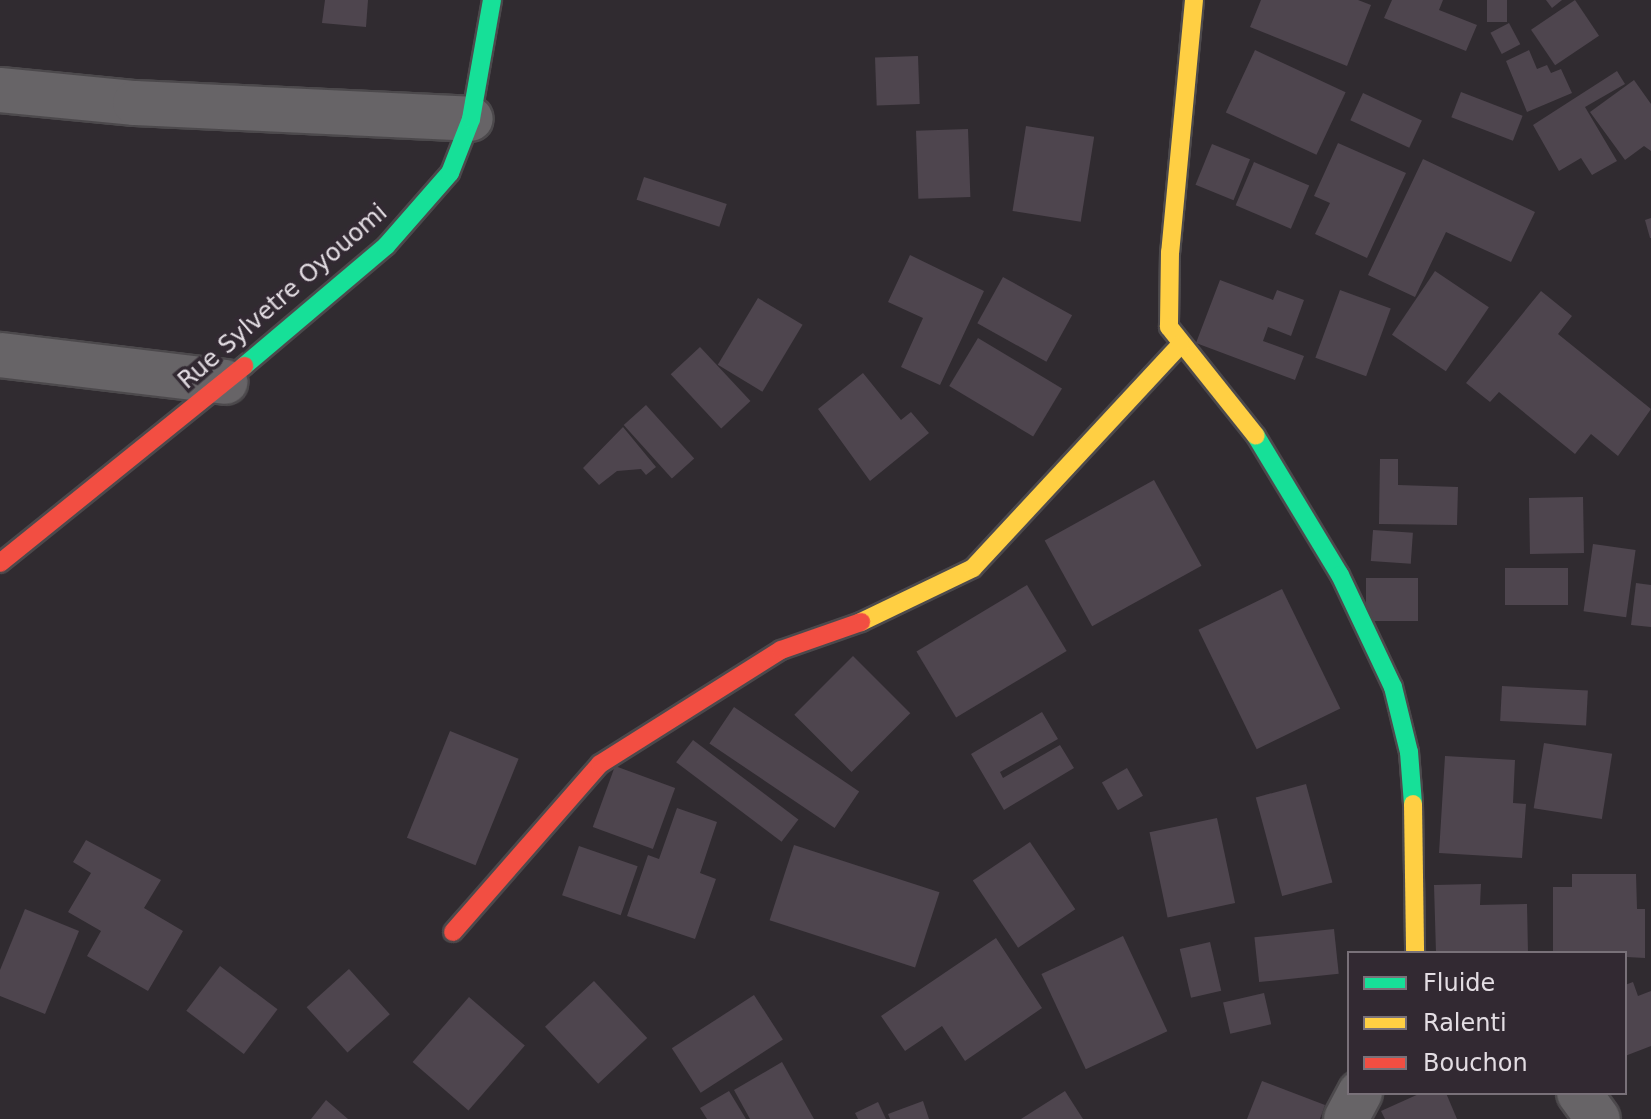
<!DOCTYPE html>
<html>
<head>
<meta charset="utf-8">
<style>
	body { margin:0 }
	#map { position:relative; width:1651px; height:1119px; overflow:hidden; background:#302b30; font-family:"DejaVu Sans",sans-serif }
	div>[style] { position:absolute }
	.building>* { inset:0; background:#4e454e; transform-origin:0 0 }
	.roads { filter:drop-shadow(2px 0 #4c494c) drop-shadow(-2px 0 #4c494c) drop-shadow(0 2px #4c494c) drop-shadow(0 -2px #4c494c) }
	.street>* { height:44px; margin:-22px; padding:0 22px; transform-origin:22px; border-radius:22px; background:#676467 }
	.fast>* { height:18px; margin:-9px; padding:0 9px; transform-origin:9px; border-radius:9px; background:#16e098 }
	.slow>* { height:18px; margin:-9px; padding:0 9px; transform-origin:9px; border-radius:9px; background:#ffcf43 }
	.jam>* { height:18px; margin:-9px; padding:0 9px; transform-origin:9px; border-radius:9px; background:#f24e42 }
	span { translate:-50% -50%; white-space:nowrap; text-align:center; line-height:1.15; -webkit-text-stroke:7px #322932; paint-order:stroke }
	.street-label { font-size:24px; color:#e3dde3 }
	.legend { position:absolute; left:1347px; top:951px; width:280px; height:144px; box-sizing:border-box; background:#322932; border:2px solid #797179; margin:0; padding:10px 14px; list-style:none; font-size:24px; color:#e3dde3 }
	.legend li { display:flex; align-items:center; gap:16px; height:40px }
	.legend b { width:40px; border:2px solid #797179 }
</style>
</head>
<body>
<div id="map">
	<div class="building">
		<i style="clip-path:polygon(325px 0,368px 0,366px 27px,322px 23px)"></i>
		<i style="clip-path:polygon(1261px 0,1358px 0,1371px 5px,1347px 66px,1250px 27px)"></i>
		<i style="clip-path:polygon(1392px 0,1443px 0,1439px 10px,1477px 25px,1466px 51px,1384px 18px)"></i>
		<i style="left:1487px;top:0;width:20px;height:22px"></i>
		<i style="clip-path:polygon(1546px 0,1562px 0,1552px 8px)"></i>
		<i style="left:1575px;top:0;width:43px;height:53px;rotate:56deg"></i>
		<i style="left:1509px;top:23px;width:24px;height:21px;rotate:62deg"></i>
		<i style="left:1255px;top:50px;width:100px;height:69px;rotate:25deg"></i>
		<i style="clip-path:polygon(1529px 50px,1537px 69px,1547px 65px,1551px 73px,1561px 69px,1572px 93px,1527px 112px,1506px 61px)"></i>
		<i style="left:918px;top:56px;width:48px;height:43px;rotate:88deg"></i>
		<i style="clip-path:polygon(1617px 71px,1625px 84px,1585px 107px,1617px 161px,1592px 175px,1581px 158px,1559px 171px,1533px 125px)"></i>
		<i style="clip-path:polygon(1634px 80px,1651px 104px,1651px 151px,1644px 146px,1625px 160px,1590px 112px)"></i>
		<i style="left:1461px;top:92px;width:66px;height:27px;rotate:21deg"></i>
		<i style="left:1363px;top:93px;width:65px;height:30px;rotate:25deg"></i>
		<i style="left:1026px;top:126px;width:69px;height:86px;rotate:9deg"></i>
		<i style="left:968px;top:129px;width:68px;height:52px;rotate:88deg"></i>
		<i style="clip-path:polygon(1338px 143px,1406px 173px,1367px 258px,1315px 234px,1330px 203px,1314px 196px)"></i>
		<i style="left:1212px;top:144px;width:41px;height:44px;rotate:22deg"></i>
		<i style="clip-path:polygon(1423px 159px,1535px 212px,1511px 262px,1446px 232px,1415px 297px,1368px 275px)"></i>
		<i style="left:1254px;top:162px;width:60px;height:47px;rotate:23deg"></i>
		<i style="left:644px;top:177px;width:87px;height:24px;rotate:18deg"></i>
		<i style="clip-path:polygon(1651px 218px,1651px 238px,1650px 238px,1645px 220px)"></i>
		<i style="clip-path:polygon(910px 255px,984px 291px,940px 385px,901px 367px,923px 318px,888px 302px)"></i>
		<i style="left:1435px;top:271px;width:65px;height:77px;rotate:34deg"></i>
		<i style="left:1003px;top:277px;width:79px;height:53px;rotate:29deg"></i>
		<i style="clip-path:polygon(1220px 280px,1273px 300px,1277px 290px,1304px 300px,1291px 336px,1268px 327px,1263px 341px,1304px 356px,1295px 380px,1196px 343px)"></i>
		<i style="left:1340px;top:290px;width:54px;height:72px;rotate:20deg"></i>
		<i style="clip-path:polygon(1541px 291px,1572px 316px,1558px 334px,1651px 409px,1618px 456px,1591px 434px,1575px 454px,1499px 392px,1490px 402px,1466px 383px)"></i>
		<i style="left:758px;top:298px;width:52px;height:78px;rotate:31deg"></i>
		<i style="left:978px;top:338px;width:98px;height:56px;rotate:31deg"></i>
		<i style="left:700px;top:347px;width:74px;height:40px;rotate:47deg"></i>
		<i style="clip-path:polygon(863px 373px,901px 420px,911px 412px,929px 433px,870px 481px,818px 409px)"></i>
		<i style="left:646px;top:405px;width:72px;height:30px;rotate:48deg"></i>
		<i style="clip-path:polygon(623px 427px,656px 467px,646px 475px,641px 469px,617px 471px,599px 485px,583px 468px)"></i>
		<i style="clip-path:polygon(1380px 459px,1398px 459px,1398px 485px,1458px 487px,1457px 525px,1379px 524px)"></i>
		<i style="left:1154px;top:480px;width:98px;height:125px;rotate:61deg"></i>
		<i style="left:1583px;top:497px;width:56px;height:54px;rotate:89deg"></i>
		<i style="left:1373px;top:530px;width:40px;height:31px;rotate:4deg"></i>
		<i style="left:1593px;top:544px;width:43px;height:68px;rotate:8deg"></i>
		<i style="left:1568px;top:568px;width:37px;height:63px;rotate:90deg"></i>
		<i style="left:1366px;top:578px;width:52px;height:43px"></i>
		<i style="clip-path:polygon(1636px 583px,1651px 585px,1651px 627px,1631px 625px)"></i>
		<i style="left:1027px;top:585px;width:77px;height:129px;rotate:59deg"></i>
		<i style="left:1282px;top:589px;width:133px;height:93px;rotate:64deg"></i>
		<i style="left:853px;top:656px;width:81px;height:83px;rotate:45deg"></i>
		<i style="left:1502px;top:686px;width:86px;height:35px;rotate:3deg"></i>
		<i style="left:734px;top:707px;width:151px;height:44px;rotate:34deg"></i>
		<i style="clip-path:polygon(1042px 712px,1058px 739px,1000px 772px,1003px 778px,1060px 745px,1074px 768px,1004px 810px,971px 754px)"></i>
		<i style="left:450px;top:731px;width:74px;height:115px;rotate:22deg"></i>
		<i style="left:693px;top:740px;width:132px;height:28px;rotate:37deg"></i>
		<i style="left:1544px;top:743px;width:69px;height:66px;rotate:9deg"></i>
		<i style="clip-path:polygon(1445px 756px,1515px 760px,1513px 803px,1526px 804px,1522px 858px,1439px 853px)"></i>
		<i style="left:615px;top:766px;width:64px;height:65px;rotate:20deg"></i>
		<i style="left:1127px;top:768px;width:32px;height:29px;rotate:60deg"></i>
		<i style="left:1306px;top:784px;width:102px;height:52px;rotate:75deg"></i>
		<i style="clip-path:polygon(677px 808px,717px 822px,700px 873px,716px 879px,695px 939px,627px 916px,648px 855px,659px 859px)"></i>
		<i style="left:1217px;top:818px;width:87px;height:69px;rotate:78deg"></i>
		<i style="clip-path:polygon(86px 840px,161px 880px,144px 908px,183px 931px,148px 991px,87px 956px,101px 931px,68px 912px,91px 873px,73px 862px)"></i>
		<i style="left:1030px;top:842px;width:81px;height:69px;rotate:56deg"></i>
		<i style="left:794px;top:845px;width:153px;height:79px;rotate:18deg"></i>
		<i style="left:579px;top:846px;width:62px;height:52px;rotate:19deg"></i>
		<i style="clip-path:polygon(1572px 874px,1636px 874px,1637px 909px,1645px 909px,1645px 958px,1553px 953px,1553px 887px,1572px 887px)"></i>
		<i style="clip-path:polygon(1481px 884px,1480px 905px,1527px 904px,1528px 953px,1436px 953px,1434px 885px)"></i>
		<i style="clip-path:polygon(25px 909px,79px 931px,45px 1014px,0 996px,0 970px)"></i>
		<i style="left:1334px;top:929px;width:45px;height:80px;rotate:84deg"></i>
		<i style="left:1123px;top:936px;width:105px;height:90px;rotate:65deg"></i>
		<i style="clip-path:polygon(996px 938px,1042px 1008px,965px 1061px,942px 1026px,905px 1051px,881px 1016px)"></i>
		<i style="left:1210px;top:942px;width:50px;height:31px;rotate:77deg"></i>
		<i style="left:220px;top:966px;width:72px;height:56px;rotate:37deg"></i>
		<i style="left:349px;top:969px;width:61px;height:57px;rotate:48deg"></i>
		<i style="left:594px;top:981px;width:78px;height:67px;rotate:47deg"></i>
		<i style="clip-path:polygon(1633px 982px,1638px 996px,1651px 991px,1651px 1046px,1625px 1056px,1625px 985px)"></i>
		<i style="left:1264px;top:993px;width:32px;height:42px;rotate:77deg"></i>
		<i style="left:754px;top:995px;width:53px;height:98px;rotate:57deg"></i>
		<i style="left:469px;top:997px;width:74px;height:86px;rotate:41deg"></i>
		<i style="clip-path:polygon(782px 1062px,814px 1119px,750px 1119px,734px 1090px)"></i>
		<i style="clip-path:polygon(1262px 1081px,1325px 1105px,1320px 1119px,1247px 1119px)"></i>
		<i style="clip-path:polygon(729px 1091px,746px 1119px,707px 1119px,700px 1108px)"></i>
		<i style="clip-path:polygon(1065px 1091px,1083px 1119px,1021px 1119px)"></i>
		<i style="clip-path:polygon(1421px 1093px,1446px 1093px,1457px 1119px,1385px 1119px,1381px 1111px)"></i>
		<i style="clip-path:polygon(326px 1100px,348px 1119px,311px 1119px)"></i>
		<i style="clip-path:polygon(923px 1101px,929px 1119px,890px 1119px,888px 1114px)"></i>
		<i style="clip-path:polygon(878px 1102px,886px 1119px,858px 1119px,855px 1113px)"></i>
	</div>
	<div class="roads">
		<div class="street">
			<i style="left:0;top:90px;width:136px;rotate:5.5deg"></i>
			<i style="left:135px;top:103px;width:336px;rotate:2.7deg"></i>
			<i style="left:0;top:355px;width:227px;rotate:6.8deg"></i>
			<i style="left:1579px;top:1093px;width:32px;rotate:54deg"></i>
			<i style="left:1346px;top:1119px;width:30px;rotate:-62deg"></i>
		</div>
		<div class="fast">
			<i style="left:244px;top:366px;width:186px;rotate:-40.2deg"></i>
			<i style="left:386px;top:246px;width:97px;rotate:-48.8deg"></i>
			<i style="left:450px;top:173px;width:58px;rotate:-68.7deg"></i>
			<i style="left:471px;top:119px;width:121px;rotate:-80deg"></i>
			<i style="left:1256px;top:436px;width:162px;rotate:58.9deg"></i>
			<i style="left:1340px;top:575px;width:124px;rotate:64.7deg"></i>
			<i style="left:1393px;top:687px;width:67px;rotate:76.2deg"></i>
			<i style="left:1409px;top:752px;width:52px;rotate:85.6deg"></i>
		</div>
		<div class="slow">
			<i style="left:1194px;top:0;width:253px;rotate:95.4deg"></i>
			<i style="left:1170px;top:252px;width:75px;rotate:90.8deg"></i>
			<i style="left:1169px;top:327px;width:139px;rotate:51.4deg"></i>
			<i style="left:861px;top:622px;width:124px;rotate:-25.7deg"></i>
			<i style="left:973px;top:568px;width:304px;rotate:-47.1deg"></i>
			<i style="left:1413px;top:804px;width:149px;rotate:89.2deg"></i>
		</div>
		<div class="jam">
			<i style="left:0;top:563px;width:314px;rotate:-38.9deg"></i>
			<i style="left:453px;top:932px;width:223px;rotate:-48.8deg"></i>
			<i style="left:600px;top:764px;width:214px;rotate:-32.2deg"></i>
			<i style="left:781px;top:650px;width:85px;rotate:-19.3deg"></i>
		</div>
	</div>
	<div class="street-label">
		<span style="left:283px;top:297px;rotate:-41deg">Rue Sylvetre Oyouomi</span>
	</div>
	<ul class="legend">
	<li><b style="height:10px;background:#16e098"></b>Fluide</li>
	<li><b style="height:10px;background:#ffcf43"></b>Ralenti</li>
	<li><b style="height:10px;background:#f24e42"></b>Bouchon</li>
	</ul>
</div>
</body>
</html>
